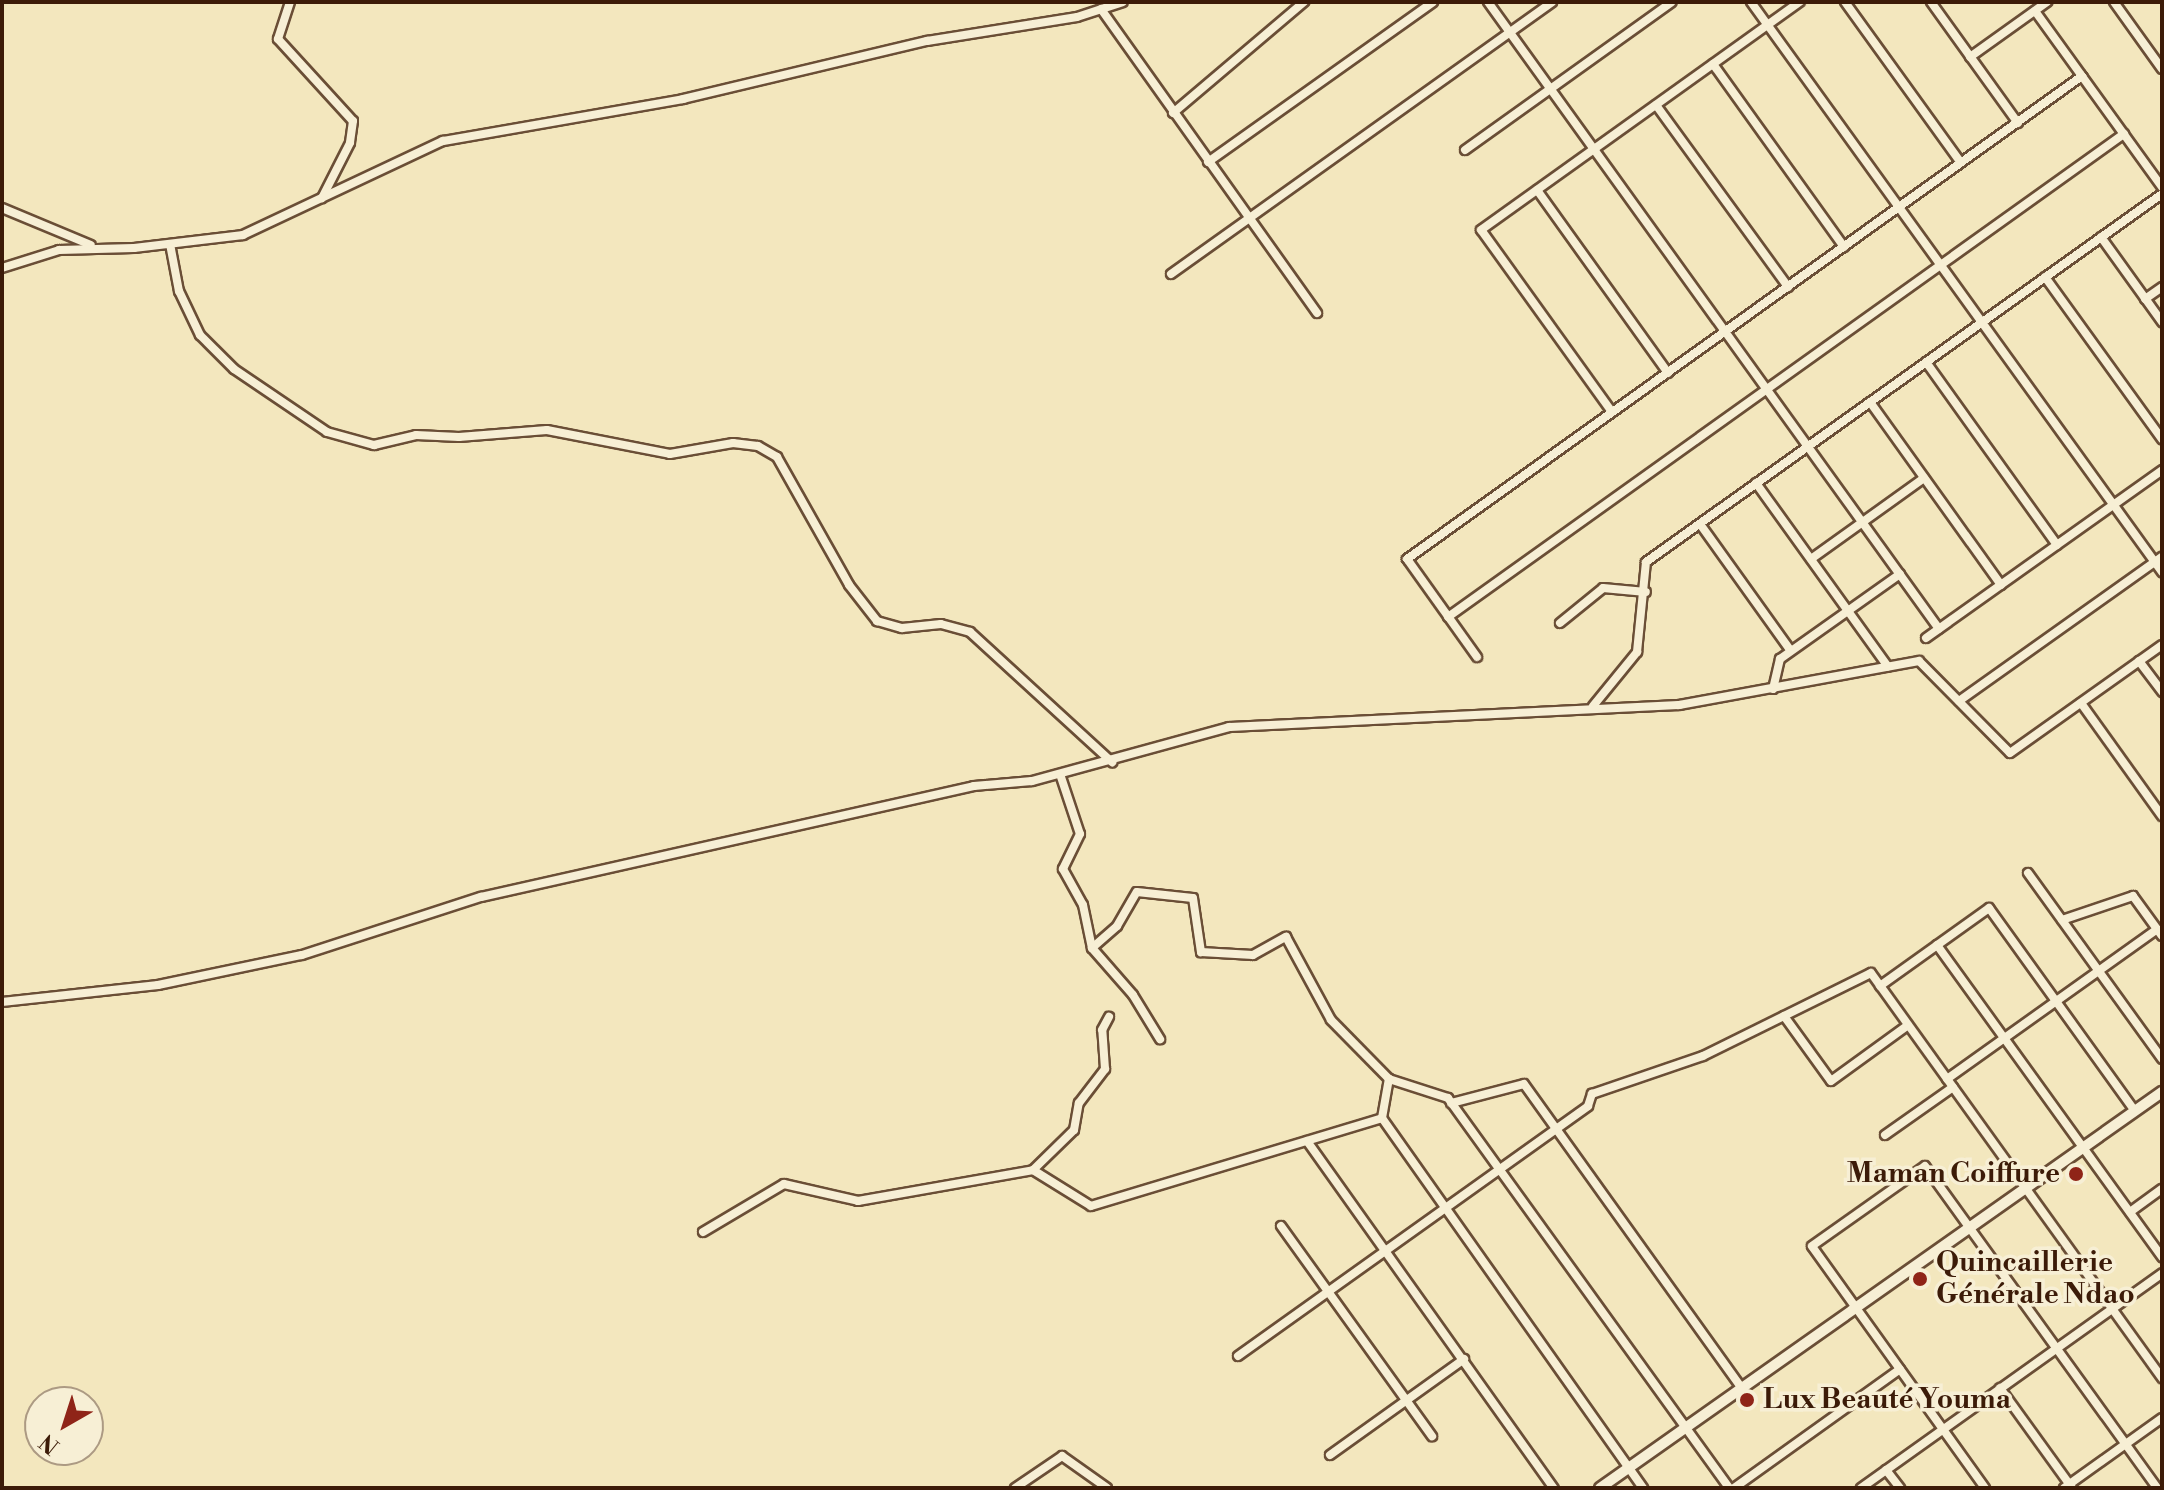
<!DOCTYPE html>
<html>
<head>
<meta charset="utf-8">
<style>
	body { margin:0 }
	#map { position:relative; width:2164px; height:1490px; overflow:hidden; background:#f3e7be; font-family:"Libre Bodoni",serif }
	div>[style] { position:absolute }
	.roads { filter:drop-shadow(2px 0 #6a4e36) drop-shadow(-2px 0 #6a4e36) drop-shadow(0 2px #6a4e36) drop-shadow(0 -2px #6a4e36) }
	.minor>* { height:8px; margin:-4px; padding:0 4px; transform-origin:4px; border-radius:4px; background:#f7efd5 }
	.tertiary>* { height:10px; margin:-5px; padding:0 5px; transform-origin:5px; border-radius:5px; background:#f7efd5 }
	.dots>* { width:22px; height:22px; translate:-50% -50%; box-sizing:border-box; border:4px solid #f7efd5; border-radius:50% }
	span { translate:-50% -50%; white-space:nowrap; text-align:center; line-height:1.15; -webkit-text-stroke:7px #f7efd5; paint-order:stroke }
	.poi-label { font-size:28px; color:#3c1b08; font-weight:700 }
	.right { translate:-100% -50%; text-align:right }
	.left { translate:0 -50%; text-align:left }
	.frame { position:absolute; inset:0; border:4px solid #3c1b08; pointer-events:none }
	.north { position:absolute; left:24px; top:1386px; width:80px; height:80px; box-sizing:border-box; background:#f7efd5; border:2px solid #ac9a83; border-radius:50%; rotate:219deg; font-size:22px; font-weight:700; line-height:32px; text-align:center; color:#3c1b08 }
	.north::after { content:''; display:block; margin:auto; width:28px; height:36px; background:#8f2418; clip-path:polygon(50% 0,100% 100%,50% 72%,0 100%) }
</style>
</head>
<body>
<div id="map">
	<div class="roads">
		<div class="minor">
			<i style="left:290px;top:2px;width:39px;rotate:108deg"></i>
			<i style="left:278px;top:39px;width:111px;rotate:47.6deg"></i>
			<i style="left:353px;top:121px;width:22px;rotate:98deg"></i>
			<i style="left:350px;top:143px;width:62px;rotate:117deg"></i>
			<i style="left:1488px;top:2px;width:772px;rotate:54.27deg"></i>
			<i style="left:1751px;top:2px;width:703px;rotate:54.21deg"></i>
			<i style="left:1845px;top:2px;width:198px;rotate:54.2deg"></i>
			<i style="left:1931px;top:2px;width:149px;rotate:54.3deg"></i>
			<i style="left:2114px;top:2px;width:82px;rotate:54.4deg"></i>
			<i style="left:1101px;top:9px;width:373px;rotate:54.6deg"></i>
			<i style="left:2035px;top:11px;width:217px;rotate:54.2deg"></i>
			<i style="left:1970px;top:57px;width:95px;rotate:-35.5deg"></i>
			<i style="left:1713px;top:64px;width:225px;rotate:54.4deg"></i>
			<i style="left:1656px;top:105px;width:225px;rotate:54deg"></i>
			<i style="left:1173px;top:113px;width:172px;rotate:-40.3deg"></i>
			<i style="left:1465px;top:150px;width:254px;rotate:-35.6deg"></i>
			<i style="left:1208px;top:162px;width:276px;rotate:-35.4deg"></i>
			<i style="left:1537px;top:190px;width:225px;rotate:54.4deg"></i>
			<i style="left:2px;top:208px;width:96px;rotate:22.6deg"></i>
			<i style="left:2101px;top:237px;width:105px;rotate:54.3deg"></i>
			<i style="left:170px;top:244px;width:48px;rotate:79.2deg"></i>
			<i style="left:179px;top:291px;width:49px;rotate:64.5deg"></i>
			<i style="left:200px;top:335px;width:48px;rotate:45deg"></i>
			<i style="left:234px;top:369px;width:112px;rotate:34.1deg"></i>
			<i style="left:327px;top:432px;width:49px;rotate:15.5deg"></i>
			<i style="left:374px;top:445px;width:43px;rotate:-13.4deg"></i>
			<i style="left:416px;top:435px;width:43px;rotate:2.7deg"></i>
			<i style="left:459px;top:437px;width:88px;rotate:-4.5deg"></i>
			<i style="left:547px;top:430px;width:125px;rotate:11deg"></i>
			<i style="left:670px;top:454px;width:64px;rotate:-9.9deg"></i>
			<i style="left:733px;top:443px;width:25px;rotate:7deg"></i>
			<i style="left:758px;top:446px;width:22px;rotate:30deg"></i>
			<i style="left:777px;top:457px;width:147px;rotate:60.6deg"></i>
			<i style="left:849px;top:585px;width:46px;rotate:52.1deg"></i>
			<i style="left:877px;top:621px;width:26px;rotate:16deg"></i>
			<i style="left:902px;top:628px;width:39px;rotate:-6deg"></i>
			<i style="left:941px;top:624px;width:30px;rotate:15deg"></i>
			<i style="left:970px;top:632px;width:193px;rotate:42.5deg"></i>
			<i style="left:2px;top:268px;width:60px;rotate:-17.5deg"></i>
			<i style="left:59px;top:250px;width:75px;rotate:-1.5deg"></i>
			<i style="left:134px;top:248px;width:110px;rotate:-6.8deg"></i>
			<i style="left:243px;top:235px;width:221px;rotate:-25.2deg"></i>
			<i style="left:443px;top:141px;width:244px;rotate:-9.9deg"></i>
			<i style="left:683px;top:99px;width:251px;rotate:-13.4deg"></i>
			<i style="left:927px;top:41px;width:152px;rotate:-9.1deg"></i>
			<i style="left:1077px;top:17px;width:48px;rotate:-18.1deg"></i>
			<i style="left:1171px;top:274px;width:468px;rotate:-35.5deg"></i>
			<i style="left:2045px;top:277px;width:200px;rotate:54.2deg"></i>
			<i style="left:2145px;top:299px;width:21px;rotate:-35deg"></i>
			<i style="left:1926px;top:362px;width:225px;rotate:54.4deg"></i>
			<i style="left:1870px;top:402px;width:225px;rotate:54.4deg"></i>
			<i style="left:1612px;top:412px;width:224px;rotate:-125.7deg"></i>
			<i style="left:1481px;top:230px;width:392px;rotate:-35.6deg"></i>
			<i style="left:1756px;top:483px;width:226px;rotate:54.3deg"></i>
			<i style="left:1700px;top:524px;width:156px;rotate:54.4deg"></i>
			<i style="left:1811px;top:559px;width:139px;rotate:-35.6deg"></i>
			<i style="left:1448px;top:617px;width:831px;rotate:-35.55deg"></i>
			<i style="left:1560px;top:623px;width:55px;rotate:-39.1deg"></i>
			<i style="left:1603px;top:588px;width:43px;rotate:5.3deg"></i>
			<i style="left:1926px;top:638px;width:290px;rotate:-35.4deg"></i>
			<i style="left:1477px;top:657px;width:120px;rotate:-125.5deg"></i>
			<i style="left:1407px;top:559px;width:830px;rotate:-35.59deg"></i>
			<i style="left:2139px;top:661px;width:39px;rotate:53deg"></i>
			<i style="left:1773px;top:689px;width:31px;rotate:-77deg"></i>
			<i style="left:1780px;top:659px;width:147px;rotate:-35.3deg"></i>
			<i style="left:1959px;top:701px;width:249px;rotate:-35.4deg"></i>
			<i style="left:2081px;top:703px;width:139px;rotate:54.4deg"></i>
			<i style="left:1593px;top:706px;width:70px;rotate:-50.8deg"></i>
			<i style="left:1637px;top:652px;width:90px;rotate:-84.3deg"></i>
			<i style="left:1646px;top:562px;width:634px;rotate:-35.5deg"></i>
			<i style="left:1060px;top:774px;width:63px;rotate:71.6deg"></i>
			<i style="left:1080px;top:834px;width:39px;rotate:116deg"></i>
			<i style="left:1063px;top:869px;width:41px;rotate:60.9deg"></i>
			<i style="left:1083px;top:905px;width:44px;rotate:78.2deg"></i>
			<i style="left:1092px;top:948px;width:62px;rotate:48.9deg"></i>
			<i style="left:1133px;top:995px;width:52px;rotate:58.5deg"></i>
			<i style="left:2028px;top:873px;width:229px;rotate:54.2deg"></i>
			<i style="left:2062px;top:920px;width:75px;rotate:-18.7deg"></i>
			<i style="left:2133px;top:896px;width:49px;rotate:54.1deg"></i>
			<i style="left:1937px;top:945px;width:385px;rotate:54.2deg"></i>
			<i style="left:1092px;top:948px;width:33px;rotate:-41deg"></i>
			<i style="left:1117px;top:926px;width:39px;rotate:-60deg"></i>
			<i style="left:1137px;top:892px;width:56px;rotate:6.1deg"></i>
			<i style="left:1193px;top:898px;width:55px;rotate:81.6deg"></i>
			<i style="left:1201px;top:952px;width:52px;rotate:3.3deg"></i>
			<i style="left:1253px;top:955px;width:38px;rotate:-29deg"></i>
			<i style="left:1286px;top:937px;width:94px;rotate:61.5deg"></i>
			<i style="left:1331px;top:1020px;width:83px;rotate:45.5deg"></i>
			<i style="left:1880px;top:986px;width:134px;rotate:-35.6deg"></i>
			<i style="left:1989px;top:908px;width:250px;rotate:54.3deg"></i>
			<i style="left:2px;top:1002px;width:157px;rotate:-6.2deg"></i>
			<i style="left:158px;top:985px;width:147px;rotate:-11.8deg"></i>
			<i style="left:302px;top:955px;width:188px;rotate:-18deg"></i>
			<i style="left:481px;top:897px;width:505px;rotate:-12.69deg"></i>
			<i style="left:974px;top:786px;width:58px;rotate:-4.9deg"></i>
			<i style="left:1032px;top:781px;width:204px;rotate:-15.3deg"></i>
			<i style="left:1229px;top:727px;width:451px;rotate:-2.8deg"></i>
			<i style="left:1679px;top:705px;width:244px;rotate:-10.4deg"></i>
			<i style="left:1919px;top:661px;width:129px;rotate:45.3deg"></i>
			<i style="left:2010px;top:753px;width:186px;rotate:-35.4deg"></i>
			<i style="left:1784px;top:1016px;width:80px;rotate:54.1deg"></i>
			<i style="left:1831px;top:1081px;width:95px;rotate:-36deg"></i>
			<i style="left:1947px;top:1079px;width:258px;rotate:-35.5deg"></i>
			<i style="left:1451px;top:1103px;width:75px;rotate:-14.6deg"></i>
			<i style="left:1524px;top:1084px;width:374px;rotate:54.4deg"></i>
			<i style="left:1382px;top:1118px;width:453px;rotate:54.8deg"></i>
			<i style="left:1885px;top:1135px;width:83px;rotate:-35.2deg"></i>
			<i style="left:1307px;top:1141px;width:426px;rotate:54.6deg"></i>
			<i style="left:1033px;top:1170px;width:57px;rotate:-44.3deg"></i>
			<i style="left:1074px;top:1130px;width:27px;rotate:-80deg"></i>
			<i style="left:1079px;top:1103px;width:43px;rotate:-52.6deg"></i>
			<i style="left:1105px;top:1069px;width:39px;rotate:-94deg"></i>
			<i style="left:1102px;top:1030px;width:15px;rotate:-62deg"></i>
			<i style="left:2130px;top:1212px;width:39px;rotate:-36deg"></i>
			<i style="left:1281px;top:1226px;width:259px;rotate:54.3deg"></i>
			<i style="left:703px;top:1232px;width:94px;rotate:-30.7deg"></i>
			<i style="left:784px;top:1184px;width:76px;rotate:12.9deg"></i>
			<i style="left:858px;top:1201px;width:178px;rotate:-10deg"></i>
			<i style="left:1033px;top:1170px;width:68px;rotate:31.8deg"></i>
			<i style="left:1091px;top:1206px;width:304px;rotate:-16.8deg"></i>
			<i style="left:1382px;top:1118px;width:40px;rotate:-80deg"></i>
			<i style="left:1389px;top:1079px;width:62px;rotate:17.9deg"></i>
			<i style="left:1448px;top:1098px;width:481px;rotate:54.2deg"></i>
			<i style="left:1238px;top:1356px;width:430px;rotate:-35.5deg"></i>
			<i style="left:1588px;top:1106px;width:13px;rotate:-72deg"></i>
			<i style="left:1592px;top:1094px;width:117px;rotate:-18.9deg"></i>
			<i style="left:1703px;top:1056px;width:187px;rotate:-26.3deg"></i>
			<i style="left:1871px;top:973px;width:499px;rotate:54.3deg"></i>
			<i style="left:2000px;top:1388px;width:123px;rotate:54.2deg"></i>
			<i style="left:1330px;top:1455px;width:165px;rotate:-35.6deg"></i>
			<i style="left:1886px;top:1470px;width:23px;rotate:52deg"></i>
			<i style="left:1015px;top:1488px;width:57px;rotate:-34.2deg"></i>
			<i style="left:1062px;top:1456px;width:55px;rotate:35.4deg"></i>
			<i style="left:1734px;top:1488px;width:204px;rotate:-35.6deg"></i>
			<i style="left:1861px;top:1488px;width:370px;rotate:-35.5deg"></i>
			<i style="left:1985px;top:1488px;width:297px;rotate:-125.6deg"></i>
			<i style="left:1812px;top:1246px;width:138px;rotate:-35.3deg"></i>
			<i style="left:1925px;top:1166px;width:397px;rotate:54.2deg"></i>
			<i style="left:2064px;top:1488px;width:120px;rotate:-35.5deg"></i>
		</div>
		<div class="tertiary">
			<i style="left:1600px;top:1488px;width:688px;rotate:-35.17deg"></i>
		</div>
	</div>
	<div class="dots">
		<i style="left:2076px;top:1174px;background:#8f2418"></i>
		<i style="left:1920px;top:1279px;background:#8f2418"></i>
		<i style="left:1747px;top:1400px;background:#8f2418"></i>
	</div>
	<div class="poi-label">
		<span class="right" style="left:2060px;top:1174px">Maman Coiffure</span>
		<span class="left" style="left:1936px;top:1279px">Quincaillerie<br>Générale Ndao</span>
		<span class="left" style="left:1763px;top:1400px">Lux Beauté Youma</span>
	</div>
	<div class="frame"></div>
	<div class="north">N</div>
</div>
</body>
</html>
